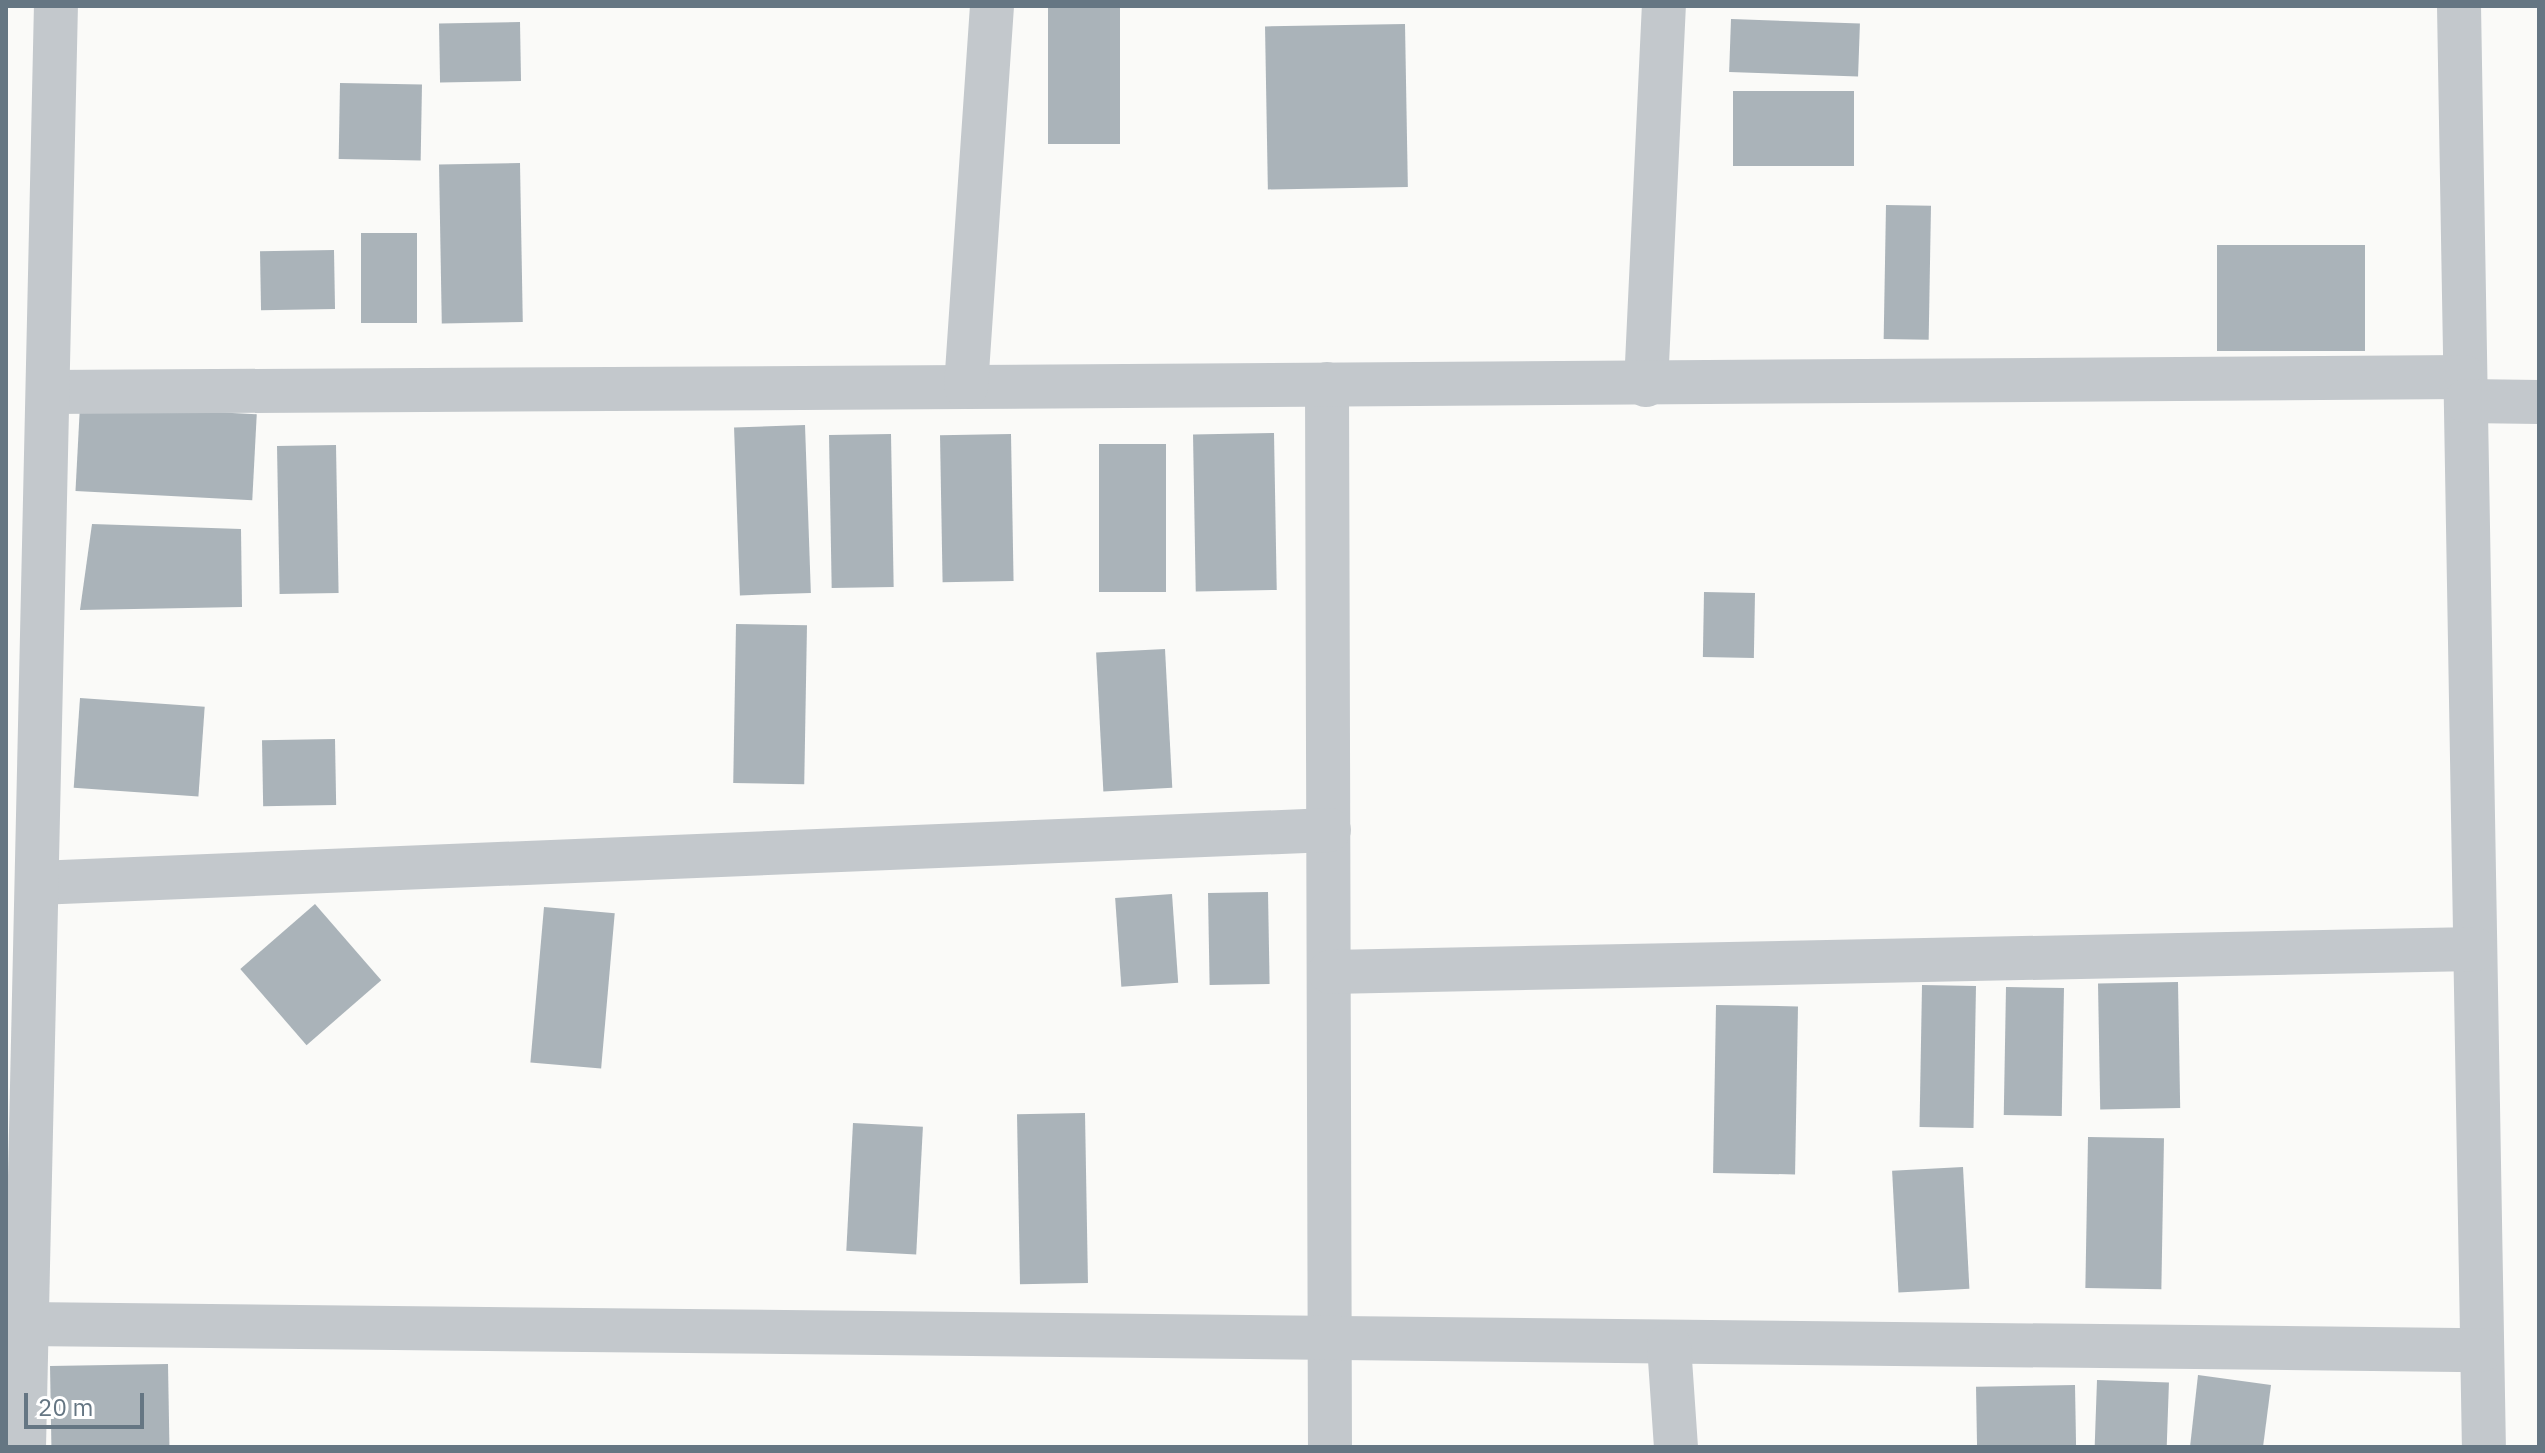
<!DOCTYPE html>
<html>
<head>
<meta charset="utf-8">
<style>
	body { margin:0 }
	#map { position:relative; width:2545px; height:1453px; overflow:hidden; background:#fafaf8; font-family:"IBM Plex Sans",sans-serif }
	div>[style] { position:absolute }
	.building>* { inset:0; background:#aab3b9; transform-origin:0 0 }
	.minor>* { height:44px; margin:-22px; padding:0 22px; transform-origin:22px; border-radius:22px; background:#c3c8cc }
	span { translate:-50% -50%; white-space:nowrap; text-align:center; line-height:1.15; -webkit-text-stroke:8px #fff; paint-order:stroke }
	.frame { position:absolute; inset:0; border:8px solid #657683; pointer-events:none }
	.scale { position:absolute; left:24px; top:1393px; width:120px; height:36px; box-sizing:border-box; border:4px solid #657683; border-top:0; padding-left:10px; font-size:24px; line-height:28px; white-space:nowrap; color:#657683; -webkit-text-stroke:6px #fff; paint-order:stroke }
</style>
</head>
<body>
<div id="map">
	<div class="building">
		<i style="left:1048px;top:6px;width:72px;height:138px"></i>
		<i style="left:1731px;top:19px;width:129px;height:53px;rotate:2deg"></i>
		<i style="left:520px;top:22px;width:59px;height:81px;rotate:89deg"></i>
		<i style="left:1405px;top:24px;width:163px;height:140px;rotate:89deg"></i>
		<i style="left:340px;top:83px;width:82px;height:76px;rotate:1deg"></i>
		<i style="left:1733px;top:91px;width:121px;height:75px"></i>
		<i style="left:520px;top:163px;width:159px;height:81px;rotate:89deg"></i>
		<i style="left:1886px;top:205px;width:45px;height:134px;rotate:1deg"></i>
		<i style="left:361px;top:233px;width:56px;height:90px"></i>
		<i style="left:2217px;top:245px;width:148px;height:106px"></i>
		<i style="left:334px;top:250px;width:59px;height:74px;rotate:89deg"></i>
		<i style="left:80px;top:405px;width:177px;height:86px;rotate:3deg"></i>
		<i style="left:805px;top:425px;width:168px;height:71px;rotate:88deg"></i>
		<i style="left:1274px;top:433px;width:157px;height:81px;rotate:89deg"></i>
		<i style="left:891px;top:434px;width:153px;height:62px;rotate:89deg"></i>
		<i style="left:1011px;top:434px;width:147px;height:71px;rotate:89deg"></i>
		<i style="left:1166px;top:444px;width:148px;height:67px;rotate:90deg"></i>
		<i style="left:336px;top:445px;width:148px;height:59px;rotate:89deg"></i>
		<i style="clip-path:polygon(92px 524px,241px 529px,242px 607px,80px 610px)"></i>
		<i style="left:1704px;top:592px;width:51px;height:65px;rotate:1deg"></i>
		<i style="left:736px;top:624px;width:71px;height:159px;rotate:1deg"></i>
		<i style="left:1165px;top:649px;width:139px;height:69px;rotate:87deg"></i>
		<i style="left:80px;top:698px;width:125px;height:90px;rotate:4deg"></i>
		<i style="left:335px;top:739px;width:66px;height:73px;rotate:89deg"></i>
		<i style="left:1268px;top:892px;width:92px;height:60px;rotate:89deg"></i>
		<i style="left:1172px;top:894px;width:89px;height:57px;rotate:86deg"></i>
		<i style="left:315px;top:904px;width:101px;height:99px;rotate:49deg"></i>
		<i style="left:544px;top:907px;width:71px;height:156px;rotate:5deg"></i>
		<i style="left:2178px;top:982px;width:126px;height:80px;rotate:89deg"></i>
		<i style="left:1922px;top:985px;width:54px;height:142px;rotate:1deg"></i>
		<i style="left:2006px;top:987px;width:58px;height:128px;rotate:1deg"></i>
		<i style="left:1716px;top:1005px;width:82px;height:168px;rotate:1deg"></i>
		<i style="left:1085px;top:1113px;width:170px;height:68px;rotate:89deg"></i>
		<i style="left:853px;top:1123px;width:70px;height:128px;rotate:3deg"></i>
		<i style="left:2088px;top:1137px;width:76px;height:151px;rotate:1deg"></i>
		<i style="left:1963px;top:1167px;width:122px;height:71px;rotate:87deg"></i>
		<i style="left:168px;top:1364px;width:83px;height:118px;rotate:89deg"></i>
		<i style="clip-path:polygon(2198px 1375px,2271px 1385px,2263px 1447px,2190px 1447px)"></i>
		<i style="left:2097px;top:1380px;width:72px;height:67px;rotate:2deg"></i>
		<i style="left:2075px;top:1385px;width:62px;height:99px;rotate:89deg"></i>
	</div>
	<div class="minor">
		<i style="left:2459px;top:6px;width:1441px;rotate:89.01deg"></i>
		<i style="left:1327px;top:384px;width:1063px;rotate:89.84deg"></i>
		<i style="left:1646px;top:385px;width:379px;rotate:-87.3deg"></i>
		<i style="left:966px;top:387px;width:1499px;rotate:-0.38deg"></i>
		<i style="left:48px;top:392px;width:918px;rotate:-0.31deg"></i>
		<i style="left:966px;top:387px;width:382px;rotate:-86.1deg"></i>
		<i style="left:2466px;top:401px;width:73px;rotate:0.8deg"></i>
		<i style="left:37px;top:883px;width:1293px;rotate:-2.35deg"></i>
		<i style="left:1330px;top:972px;width:1145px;rotate:-1.15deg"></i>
		<i style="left:26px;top:1324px;width:2455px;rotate:0.61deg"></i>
		<i style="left:1669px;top:1345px;width:102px;rotate:86.1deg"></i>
		<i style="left:24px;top:1447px;width:1441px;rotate:-88.73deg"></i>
	</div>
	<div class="frame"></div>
	<div class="scale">20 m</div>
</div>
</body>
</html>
